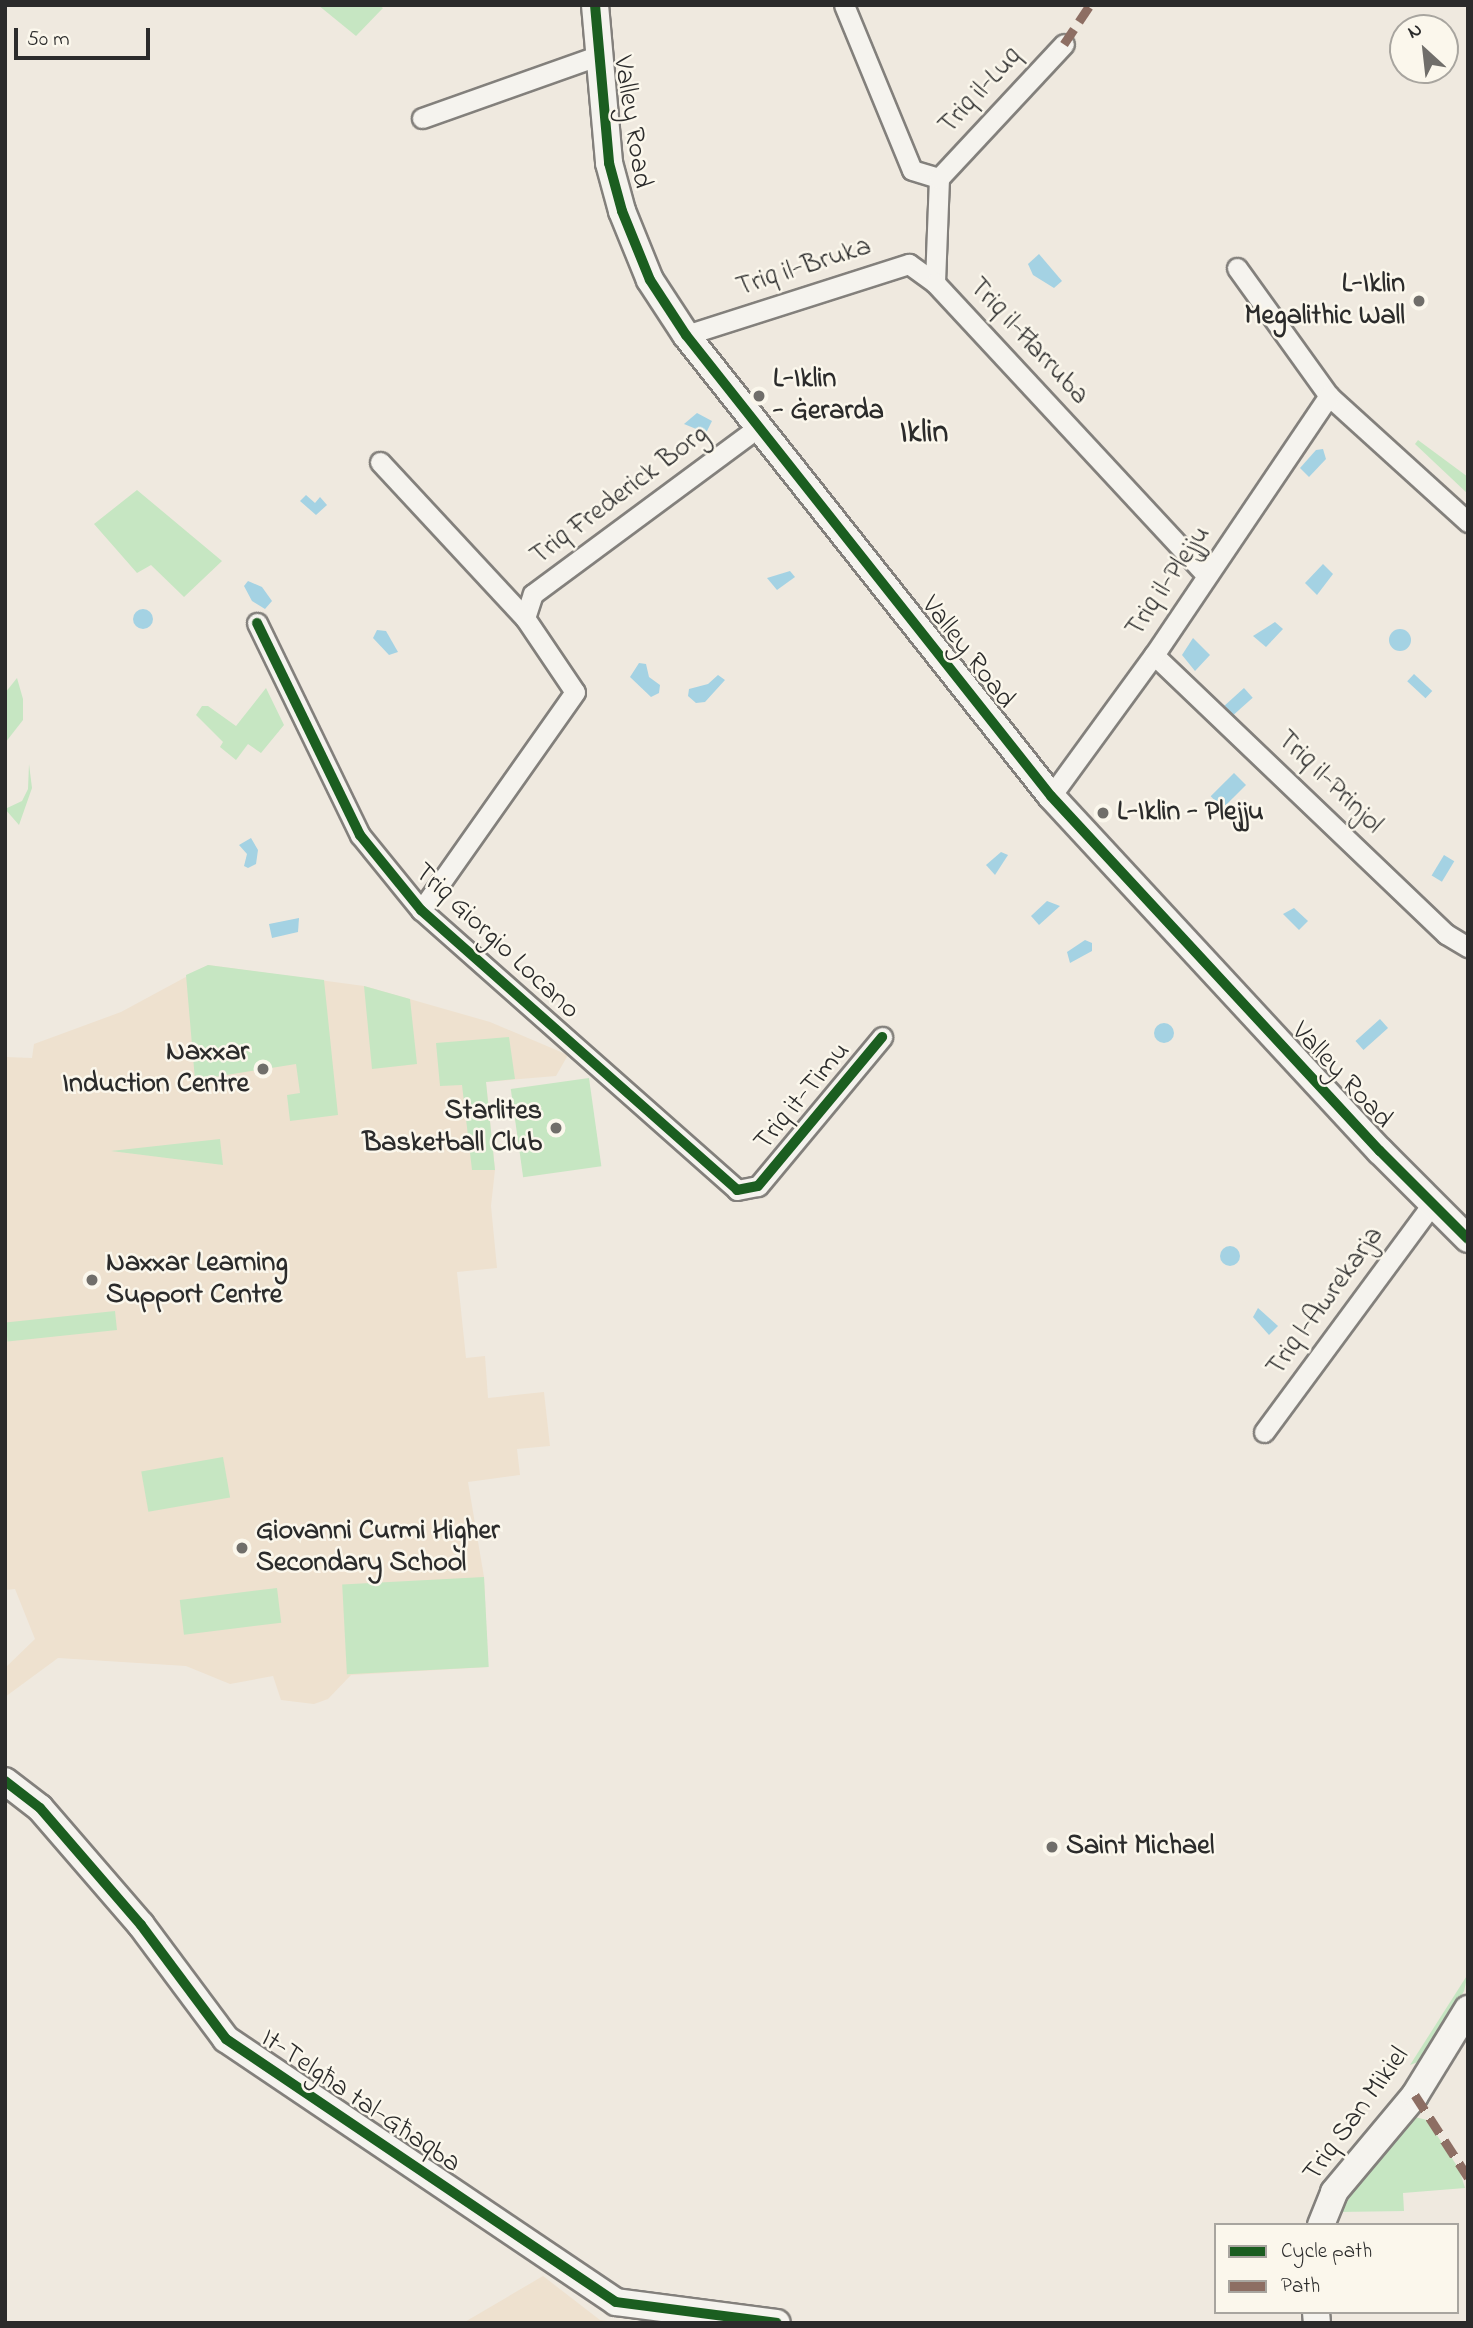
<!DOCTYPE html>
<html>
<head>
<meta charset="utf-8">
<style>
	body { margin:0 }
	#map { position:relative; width:1473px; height:2328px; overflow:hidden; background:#efe9df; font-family:"Indie Flower",sans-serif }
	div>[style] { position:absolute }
	.built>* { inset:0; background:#eee1cf }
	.green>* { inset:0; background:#c6e6c2; transform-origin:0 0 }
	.water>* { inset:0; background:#a4d2e3; transform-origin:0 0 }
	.round { border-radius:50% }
	.roads { filter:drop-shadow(2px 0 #83807c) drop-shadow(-2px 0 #83807c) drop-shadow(0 2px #83807c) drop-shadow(0 -2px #83807c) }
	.street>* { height:19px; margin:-9.5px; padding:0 9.5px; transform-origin:9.5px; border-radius:9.5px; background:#f5f3ee }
	.secondary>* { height:26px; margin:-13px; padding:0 13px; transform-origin:13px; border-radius:13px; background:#f5f3ee }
	.quiet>* { height:9px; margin-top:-4.5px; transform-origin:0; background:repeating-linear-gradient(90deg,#8d6e63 0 18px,transparent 0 27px) }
	.cycleway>* { height:10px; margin:-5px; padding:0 5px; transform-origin:5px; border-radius:5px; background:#1b5e20 }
	.dots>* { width:19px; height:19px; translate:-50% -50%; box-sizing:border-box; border:4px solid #fbf7ec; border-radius:50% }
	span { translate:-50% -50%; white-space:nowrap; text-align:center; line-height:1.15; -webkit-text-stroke:5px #fbf7ec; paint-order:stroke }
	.street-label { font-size:28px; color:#2b2b2b }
	.poi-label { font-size:28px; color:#2b2b2b; font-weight:700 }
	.right { translate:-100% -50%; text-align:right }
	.left { translate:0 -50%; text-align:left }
	.quarter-label { font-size:32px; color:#2b2b2b; font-weight:700 }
	.frame { position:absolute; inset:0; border:7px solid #2b2b2b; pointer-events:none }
	.legend { position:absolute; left:1214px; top:2223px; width:245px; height:91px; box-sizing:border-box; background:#fbf7ec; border:2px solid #a8a59f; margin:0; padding:9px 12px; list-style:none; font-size:21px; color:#2b2b2b }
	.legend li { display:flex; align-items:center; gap:14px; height:35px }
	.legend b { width:35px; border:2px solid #a8a59f }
	.north { position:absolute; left:1389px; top:14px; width:70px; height:70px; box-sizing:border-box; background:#fbf7ec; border:2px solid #a8a59f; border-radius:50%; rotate:333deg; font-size:19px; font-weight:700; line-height:28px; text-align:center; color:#2b2b2b }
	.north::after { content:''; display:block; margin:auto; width:24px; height:32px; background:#706e6a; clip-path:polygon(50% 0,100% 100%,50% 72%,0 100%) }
	.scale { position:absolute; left:14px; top:28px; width:136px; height:32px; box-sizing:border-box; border:4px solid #2b2b2b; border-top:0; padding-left:9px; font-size:21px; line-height:24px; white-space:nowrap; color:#2b2b2b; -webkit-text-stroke:5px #fbf7ec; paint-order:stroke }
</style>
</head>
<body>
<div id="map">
	<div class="built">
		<i style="clip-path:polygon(208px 965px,364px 986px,490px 1022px,568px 1055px,556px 1076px,486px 1082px,495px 1170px,491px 1206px,497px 1268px,457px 1272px,466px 1358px,485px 1356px,488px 1398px,544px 1392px,550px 1446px,517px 1449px,520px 1475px,468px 1482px,484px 1577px,488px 1667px,351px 1675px,328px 1699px,314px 1704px,281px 1700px,273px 1676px,230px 1684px,186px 1666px,58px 1658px,5px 1697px,5px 1668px,35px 1639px,15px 1589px,5px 1590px,5px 1057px,32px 1058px,34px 1044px,121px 1012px)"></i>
		<i style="clip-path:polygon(543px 2276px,600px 2320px,623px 2323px,463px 2323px)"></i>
	</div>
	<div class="green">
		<i style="clip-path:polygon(318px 5px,378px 5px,383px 8px,356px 36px)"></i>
		<i style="clip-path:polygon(1418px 440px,1468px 477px,1468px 494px,1415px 444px)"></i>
		<i style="clip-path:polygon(137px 490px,222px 561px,184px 597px,151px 565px,137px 573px,94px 524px)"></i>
		<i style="clip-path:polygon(17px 678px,23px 699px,23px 720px,5px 743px,5px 693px)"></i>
		<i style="clip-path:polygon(266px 688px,284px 725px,261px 753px,248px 744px,236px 760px,220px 747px,223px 742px,196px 715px,202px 706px,208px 706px,236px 726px)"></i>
		<i style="clip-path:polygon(29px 764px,32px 788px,19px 825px,5px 809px,22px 801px,28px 789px)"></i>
		<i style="clip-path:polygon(208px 965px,324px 980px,338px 1115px,290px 1121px,287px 1095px,300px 1093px,296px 1064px,195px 1080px,186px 975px)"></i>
		<i style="clip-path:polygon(364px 986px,410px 999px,417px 1064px,372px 1069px)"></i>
		<i style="clip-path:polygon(509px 1037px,515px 1079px,486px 1082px,495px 1170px,472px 1170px,462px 1085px,440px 1086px,436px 1043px)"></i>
		<i style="left:589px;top:1078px;width:89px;height:79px;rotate:82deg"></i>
		<i style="clip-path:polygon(220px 1139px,223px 1165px,111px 1151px)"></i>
		<i style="left:115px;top:1311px;width:19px;height:110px;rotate:84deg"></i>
		<i style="left:223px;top:1457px;width:41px;height:83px;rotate:80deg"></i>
		<i style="left:484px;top:1577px;width:90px;height:142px;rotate:87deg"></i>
		<i style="left:277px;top:1588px;width:35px;height:98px;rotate:83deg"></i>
		<i style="clip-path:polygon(1468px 1974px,1464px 1991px,1426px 2059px,1410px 2065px)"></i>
		<i style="clip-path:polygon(1411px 2116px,1427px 2120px,1459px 2169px,1465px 2188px,1403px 2193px,1404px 2211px,1338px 2212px)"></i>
	</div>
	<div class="water">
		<i style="clip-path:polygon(1039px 254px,1062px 281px,1054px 288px,1033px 275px,1028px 264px)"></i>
		<i style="clip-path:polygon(697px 413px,712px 421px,706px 433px,684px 424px)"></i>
		<i style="clip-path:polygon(1323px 449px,1326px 459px,1309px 477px,1300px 468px,1316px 450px)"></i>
		<i style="clip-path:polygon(306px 495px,315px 503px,320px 497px,327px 505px,316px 515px,300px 501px)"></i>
		<i style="clip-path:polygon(1323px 564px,1333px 574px,1317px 595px,1305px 583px)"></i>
		<i style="clip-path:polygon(790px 571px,795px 577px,777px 590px,767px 578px)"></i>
		<i style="clip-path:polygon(248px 581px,262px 587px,272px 601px,265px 609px,252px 601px,244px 586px)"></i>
		<i class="round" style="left:133px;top:609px;width:20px;height:20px"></i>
		<i style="clip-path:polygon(1275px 622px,1283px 629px,1266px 647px,1253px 636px)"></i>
		<i class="round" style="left:1389px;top:629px;width:22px;height:22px"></i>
		<i style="clip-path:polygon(377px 630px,386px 631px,398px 652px,389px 655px,373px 638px)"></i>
		<i style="clip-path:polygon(1193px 638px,1210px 655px,1195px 671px,1182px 655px)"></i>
		<i style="clip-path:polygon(639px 663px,646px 664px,649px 677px,660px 685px,659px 693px,651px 697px,630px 677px)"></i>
		<i style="left:1414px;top:674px;width:25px;height:10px;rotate:43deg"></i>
		<i style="clip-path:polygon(718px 675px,725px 680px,705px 702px,696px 703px,688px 696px,689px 689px,708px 684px)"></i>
		<i style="left:1244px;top:688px;width:13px;height:26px;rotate:48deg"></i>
		<i style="left:1234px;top:773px;width:17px;height:33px;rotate:45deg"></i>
		<i style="clip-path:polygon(251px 838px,258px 850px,256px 864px,248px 868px,244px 866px,247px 854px,239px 845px)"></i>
		<i style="clip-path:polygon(1001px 852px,1008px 855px,995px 875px,986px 865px)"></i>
		<i style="left:1444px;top:855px;width:12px;height:24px;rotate:31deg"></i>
		<i style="clip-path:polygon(1047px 901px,1060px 906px,1039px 925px,1031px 916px)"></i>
		<i style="clip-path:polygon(1294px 908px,1308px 921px,1299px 930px,1283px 914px)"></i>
		<i style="clip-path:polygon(299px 918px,298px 932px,272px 938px,269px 924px)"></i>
		<i style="clip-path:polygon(1085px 940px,1092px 943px,1092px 951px,1070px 963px,1067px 952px)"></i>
		<i style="left:1380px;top:1019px;width:12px;height:33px;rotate:48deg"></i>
		<i class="round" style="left:1154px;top:1023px;width:20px;height:20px"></i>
		<i class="round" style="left:1220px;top:1246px;width:20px;height:20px"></i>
		<i style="clip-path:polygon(1258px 1308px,1278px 1326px,1269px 1335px,1253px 1317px)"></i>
	</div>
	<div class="roads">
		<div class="street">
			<i style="left:844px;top:5px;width:178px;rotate:67.6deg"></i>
			<i style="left:912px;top:170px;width:28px;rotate:17deg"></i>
			<i style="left:939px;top:178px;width:105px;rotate:92.2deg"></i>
			<i style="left:422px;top:118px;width:186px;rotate:-19.5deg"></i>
			<i style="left:939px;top:178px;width:183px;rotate:-47deg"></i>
			<i style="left:1237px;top:268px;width:158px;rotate:54.3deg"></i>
			<i style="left:1329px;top:396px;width:188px;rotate:42.2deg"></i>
			<i style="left:686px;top:335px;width:234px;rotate:-17.7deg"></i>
			<i style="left:909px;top:264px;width:32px;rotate:36deg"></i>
			<i style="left:935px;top:283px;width:398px;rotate:47.1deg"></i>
			<i style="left:380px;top:462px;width:213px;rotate:47.1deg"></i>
			<i style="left:525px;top:618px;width:89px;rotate:56deg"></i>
			<i style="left:575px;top:692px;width:267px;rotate:125.2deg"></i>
			<i style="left:525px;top:618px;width:25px;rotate:-72deg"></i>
			<i style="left:533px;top:594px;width:281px;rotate:-36.5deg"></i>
			<i style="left:257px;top:623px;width:236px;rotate:64.1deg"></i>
			<i style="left:360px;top:835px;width:97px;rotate:50.9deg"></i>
			<i style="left:421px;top:910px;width:422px;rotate:41.5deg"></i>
			<i style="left:737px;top:1190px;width:21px;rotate:-11deg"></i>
			<i style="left:758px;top:1186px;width:194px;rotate:-50.2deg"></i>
			<i style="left:1154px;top:655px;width:404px;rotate:43.7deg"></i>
			<i style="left:1446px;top:934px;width:26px;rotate:31deg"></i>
			<i style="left:1051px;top:796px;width:175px;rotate:-53.9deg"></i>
			<i style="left:1154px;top:655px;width:313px;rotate:-56deg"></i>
			<i style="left:1264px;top:1432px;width:283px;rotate:-53.6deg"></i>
		</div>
		<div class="secondary">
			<i style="left:595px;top:5px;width:159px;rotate:84.9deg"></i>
			<i style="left:609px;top:163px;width:50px;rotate:74.8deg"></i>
			<i style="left:622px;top:211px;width:74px;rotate:67.9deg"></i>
			<i style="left:650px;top:280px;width:66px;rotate:56.8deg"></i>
			<i style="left:686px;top:335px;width:588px;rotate:51.63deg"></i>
			<i style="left:1051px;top:796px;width:484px;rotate:47.2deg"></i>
			<i style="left:1380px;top:1151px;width:124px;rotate:45deg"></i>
			<i style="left:5px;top:1781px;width:44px;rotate:37.6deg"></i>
			<i style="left:40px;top:1808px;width:155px;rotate:49.2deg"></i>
			<i style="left:141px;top:1925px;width:142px;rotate:53.3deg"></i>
			<i style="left:226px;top:2039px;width:470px;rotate:34deg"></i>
			<i style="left:616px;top:2302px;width:162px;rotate:7.4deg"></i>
			<i style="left:1321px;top:2225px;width:35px;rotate:-68deg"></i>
			<i style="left:1334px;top:2192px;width:126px;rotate:-50.1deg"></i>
			<i style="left:1415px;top:2095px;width:101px;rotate:-58.4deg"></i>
			<i style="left:1316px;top:2312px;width:11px;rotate:85deg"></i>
		</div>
	</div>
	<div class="quiet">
		<i style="left:1064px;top:44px;width:47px;rotate:-56.3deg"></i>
		<i style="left:1415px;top:2095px;width:98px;rotate:57.1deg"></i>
	</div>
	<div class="cycleway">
		<i style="left:595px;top:5px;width:159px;rotate:84.9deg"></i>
		<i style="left:609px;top:163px;width:50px;rotate:74.8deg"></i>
		<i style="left:622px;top:211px;width:74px;rotate:67.9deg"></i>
		<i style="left:650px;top:280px;width:66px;rotate:56.8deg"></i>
		<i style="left:686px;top:335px;width:588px;rotate:51.63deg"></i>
		<i style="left:1051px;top:796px;width:484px;rotate:47.2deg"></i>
		<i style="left:1380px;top:1151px;width:124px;rotate:45deg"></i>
		<i style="left:257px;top:623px;width:236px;rotate:64.1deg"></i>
		<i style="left:360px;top:835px;width:97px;rotate:50.9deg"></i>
		<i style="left:421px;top:910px;width:422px;rotate:41.5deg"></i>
		<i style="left:737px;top:1190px;width:21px;rotate:-11deg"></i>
		<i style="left:758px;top:1186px;width:194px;rotate:-50.2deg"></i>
		<i style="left:5px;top:1781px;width:44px;rotate:37.6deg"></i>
		<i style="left:40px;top:1808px;width:155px;rotate:49.2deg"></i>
		<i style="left:141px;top:1925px;width:142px;rotate:53.3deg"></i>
		<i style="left:226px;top:2039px;width:470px;rotate:34deg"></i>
		<i style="left:616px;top:2302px;width:162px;rotate:7.4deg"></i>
	</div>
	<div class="dots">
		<i style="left:1419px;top:301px;background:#706e6a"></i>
		<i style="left:759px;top:396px;background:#706e6a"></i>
		<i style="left:1103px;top:813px;background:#706e6a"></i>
		<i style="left:263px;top:1069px;background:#706e6a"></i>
		<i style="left:556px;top:1128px;background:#706e6a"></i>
		<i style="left:92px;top:1280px;background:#706e6a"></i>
		<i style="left:242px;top:1548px;background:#706e6a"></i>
		<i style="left:1052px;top:1847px;background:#706e6a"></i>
	</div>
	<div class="street-label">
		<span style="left:981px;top:92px;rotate:-47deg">Triq il-Luq</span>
		<span style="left:631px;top:122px;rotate:81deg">Valley Road</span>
		<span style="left:804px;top:268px;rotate:-18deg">Triq il-Bruka</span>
		<span style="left:1028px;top:342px;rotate:47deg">Triq il-Ħarruba</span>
		<span style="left:620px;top:496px;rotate:-37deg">Triq Frederick Borg</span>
		<span style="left:1169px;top:582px;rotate:-56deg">Triq il-Plejju</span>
		<span style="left:967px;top:653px;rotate:52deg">Valley Road</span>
		<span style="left:1329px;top:783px;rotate:44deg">Triq il-Prinjol</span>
		<span style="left:496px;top:942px;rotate:43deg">Triq Giorgio Locano</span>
		<span style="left:1341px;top:1076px;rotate:47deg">Valley Road</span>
		<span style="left:803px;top:1097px;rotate:-50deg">Triq it-Timu</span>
		<span style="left:1326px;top:1302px;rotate:-54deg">Triq l-Awrekarja</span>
		<span style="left:360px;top:2102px;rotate:34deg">It-Telgħa tal-Għaqba</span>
		<span style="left:1357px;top:2115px;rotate:-54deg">Triq San Mikiel</span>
	</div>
	<div class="poi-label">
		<span class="right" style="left:1405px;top:301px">L-Iklin<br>Megalithic Wall</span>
		<span class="left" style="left:773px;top:396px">L-Iklin<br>- Ġerarda</span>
		<span class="left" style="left:1117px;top:813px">L-Iklin - Plejju</span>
		<span class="right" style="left:249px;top:1069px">Naxxar<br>Induction Centre</span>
		<span class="right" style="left:542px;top:1128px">Starlites<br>Basketball Club</span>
		<span class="left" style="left:106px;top:1280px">Naxxar Learning<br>Support Centre</span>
		<span class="left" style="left:256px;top:1548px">Giovanni Curmi Higher<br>Secondary School</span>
		<span class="left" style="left:1066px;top:1847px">Saint Michael</span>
	</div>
	<div class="quarter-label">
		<span style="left:924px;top:434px">Iklin</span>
	</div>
	<div class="frame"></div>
	<ul class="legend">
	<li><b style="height:9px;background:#1b5e20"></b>Cycle path</li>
	<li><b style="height:9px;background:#8d6e63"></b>Path</li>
	</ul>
	<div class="north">N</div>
	<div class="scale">50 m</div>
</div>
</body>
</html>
